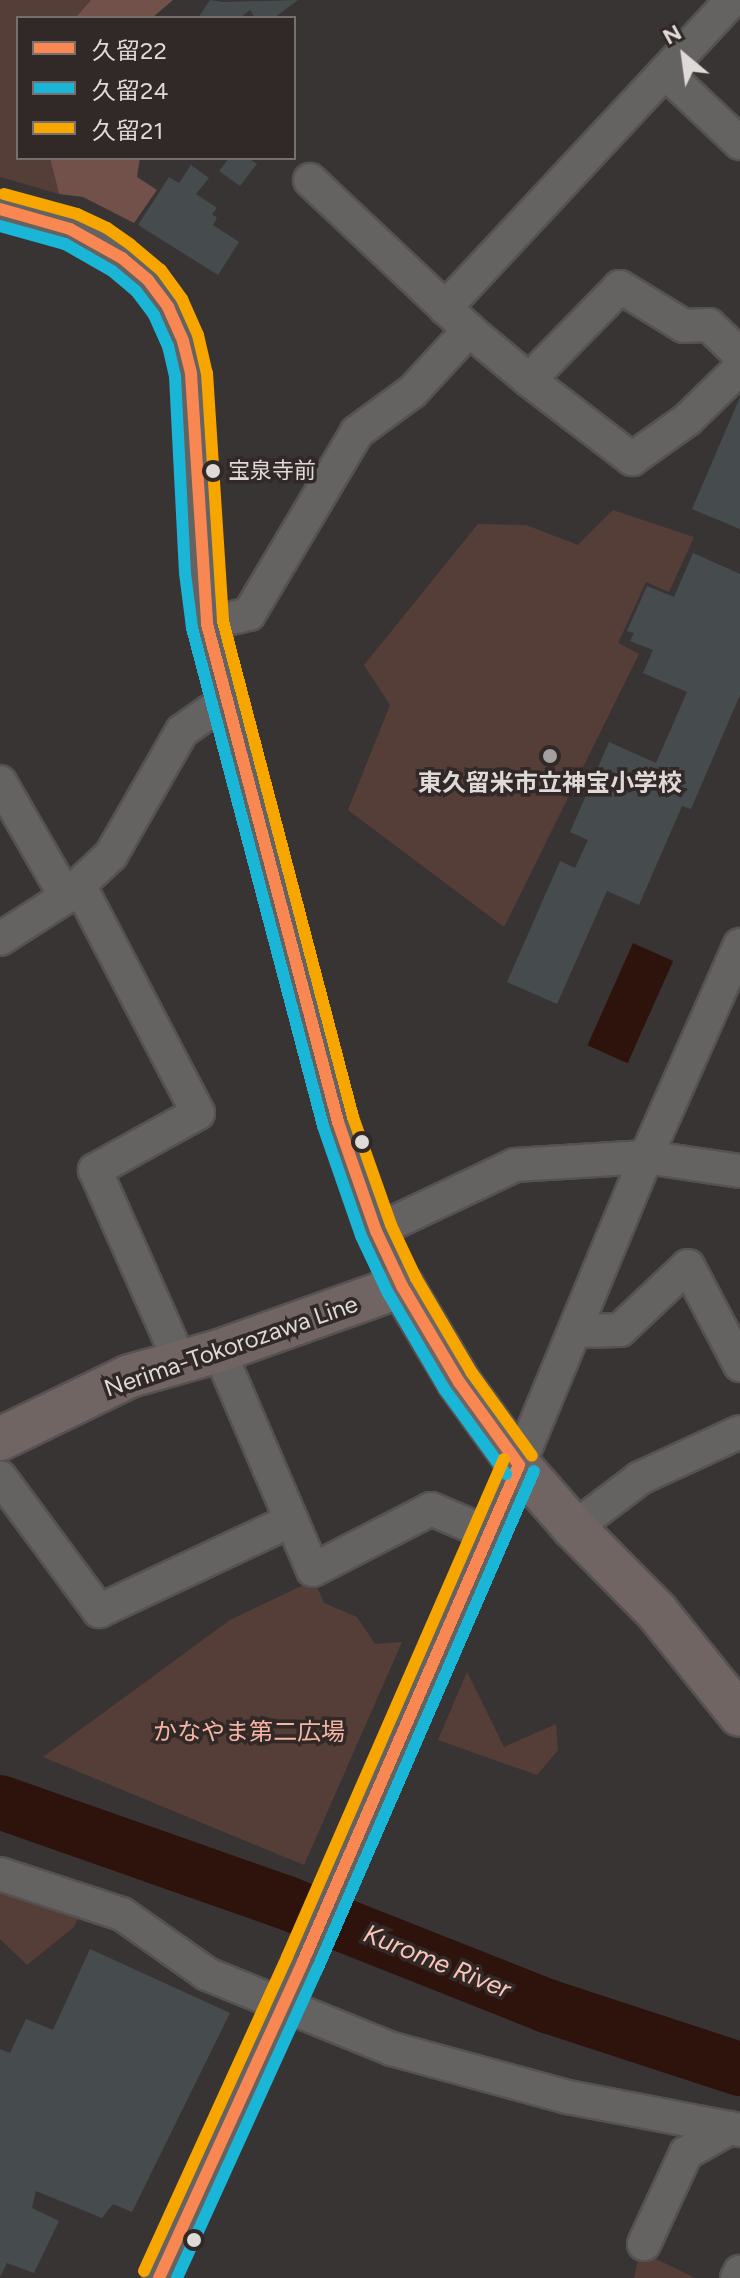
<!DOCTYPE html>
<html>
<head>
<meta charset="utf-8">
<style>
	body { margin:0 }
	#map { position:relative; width:740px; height:2278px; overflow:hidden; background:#393434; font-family:Figtree,"Noto Sans JP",sans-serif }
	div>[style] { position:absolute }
	.green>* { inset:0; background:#553e37 }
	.forest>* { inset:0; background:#715149 }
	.water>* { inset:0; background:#2e120c; transform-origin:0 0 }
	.river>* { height:54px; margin:-27px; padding:0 27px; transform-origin:27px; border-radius:27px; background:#2e120c }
	.building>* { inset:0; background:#464b4e }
	.roads { filter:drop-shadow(2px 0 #565251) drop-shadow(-2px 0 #565251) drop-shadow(0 2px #565251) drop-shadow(0 -2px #565251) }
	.minor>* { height:32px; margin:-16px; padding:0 16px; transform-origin:16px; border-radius:16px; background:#656262 }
	.major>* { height:42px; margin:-21px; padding:0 21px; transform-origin:21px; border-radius:21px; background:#706563 }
	.bus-1>* { height:12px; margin:-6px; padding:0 6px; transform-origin:6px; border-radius:6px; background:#f88751 }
	.bus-2>* { height:12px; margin:-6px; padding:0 6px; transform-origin:6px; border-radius:6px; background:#1ab6d8 }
	.bus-3>* { height:12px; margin:-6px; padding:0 6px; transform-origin:6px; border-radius:6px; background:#f7a600 }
	.dots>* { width:22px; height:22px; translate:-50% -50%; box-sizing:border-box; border:4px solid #312927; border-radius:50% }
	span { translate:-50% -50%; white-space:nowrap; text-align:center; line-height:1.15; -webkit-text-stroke:7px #312927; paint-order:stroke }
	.bus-label { font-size:22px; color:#dfd9d8 }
	.left { translate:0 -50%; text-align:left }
	.poi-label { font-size:24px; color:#dfd9d8; font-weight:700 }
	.street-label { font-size:24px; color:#dfd9d8 }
	.park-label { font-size:24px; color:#f6b4a3 }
	.water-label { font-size:26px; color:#fbc4b7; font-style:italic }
	.legend { position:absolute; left:16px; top:16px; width:280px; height:144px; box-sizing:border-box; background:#312927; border:2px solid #776f6e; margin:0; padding:10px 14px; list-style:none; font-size:24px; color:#dfd9d8 }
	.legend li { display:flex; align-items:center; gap:16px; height:40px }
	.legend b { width:40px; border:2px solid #776f6e }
	.north { position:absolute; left:644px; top:16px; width:80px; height:80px; -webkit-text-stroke:6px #312927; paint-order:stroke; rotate:331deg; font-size:22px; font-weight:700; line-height:32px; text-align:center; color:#dfd9d8 }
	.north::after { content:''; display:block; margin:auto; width:28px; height:36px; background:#dfd9d8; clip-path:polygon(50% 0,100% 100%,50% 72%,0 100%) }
</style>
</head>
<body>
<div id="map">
	<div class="green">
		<i style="clip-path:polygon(0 0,91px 0,75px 18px,18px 18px,18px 158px,50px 158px,59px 194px,0 177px)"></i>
		<i style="clip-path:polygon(613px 510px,694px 537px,669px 592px,646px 582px,618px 643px,639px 654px,504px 927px,348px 810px,390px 705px,364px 665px,478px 524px,526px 525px,578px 545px)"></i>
		<i style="clip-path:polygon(314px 1580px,324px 1603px,357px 1617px,375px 1644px,402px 1642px,304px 1865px,43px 1757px,230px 1620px)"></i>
		<i style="clip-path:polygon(467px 1672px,504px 1747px,556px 1724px,558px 1750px,537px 1775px,438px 1740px)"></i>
		<i style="clip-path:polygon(0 1874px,85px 1902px,74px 1927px,27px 1965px,0 1939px)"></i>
		<i style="clip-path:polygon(640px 2251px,695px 2278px,634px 2278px)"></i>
	</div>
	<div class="forest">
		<i style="clip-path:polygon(91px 0,173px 0,152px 18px,75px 18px)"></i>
		<i style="clip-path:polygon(50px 158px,140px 158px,137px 177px,157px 190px,134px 223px,83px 197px,59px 194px)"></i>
	</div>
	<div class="water">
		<i style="left:633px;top:943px;width:44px;height:112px;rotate:24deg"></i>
	</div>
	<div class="river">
		<i style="left:0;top:1802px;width:304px;rotate:19.4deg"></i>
		<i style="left:287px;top:1903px;width:280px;rotate:21.6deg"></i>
		<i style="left:547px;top:2006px;width:203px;rotate:18.1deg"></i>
	</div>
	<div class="building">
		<i style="clip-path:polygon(210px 0,223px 2px,298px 0,274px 18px,255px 18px,250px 10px,240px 18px,198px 18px)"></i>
		<i style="clip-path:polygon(229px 158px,248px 158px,257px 164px,240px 186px,219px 171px)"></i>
		<i style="clip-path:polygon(191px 165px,209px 178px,196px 194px,217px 208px,212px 214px,217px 218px,213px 225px,239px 242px,218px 275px,138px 225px,169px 177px,179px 183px)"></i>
		<i style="clip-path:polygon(740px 397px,740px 529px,692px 509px)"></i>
		<i style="clip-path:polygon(693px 553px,740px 574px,740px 695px,691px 809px,682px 806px,639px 905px,607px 891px,557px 1004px,507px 982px,560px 861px,575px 868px,588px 840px,570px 832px,609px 742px,656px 763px,687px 692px,643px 673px,653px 650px,630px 641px,634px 633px,627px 631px,647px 586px,674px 597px)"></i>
		<i style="clip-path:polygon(90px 1949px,230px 2013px,132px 2212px,113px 2204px,102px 2218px,36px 2191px,32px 2208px,59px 2221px,34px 2273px,7px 2263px,0 2277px,0 2049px,10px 2053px,26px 2019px,53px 2030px)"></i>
	</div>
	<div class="roads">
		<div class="minor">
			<i style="left:666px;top:73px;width:102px;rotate:43.4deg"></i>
			<i style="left:310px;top:180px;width:219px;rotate:43.3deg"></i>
			<i style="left:469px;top:330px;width:78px;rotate:39.8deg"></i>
			<i style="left:529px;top:380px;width:130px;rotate:37.5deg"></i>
			<i style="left:632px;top:459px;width:69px;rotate:-35.5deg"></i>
			<i style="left:688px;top:419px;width:71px;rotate:-44.4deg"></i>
			<i style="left:739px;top:369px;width:16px;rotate:-94deg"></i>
			<i style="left:738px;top:353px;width:40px;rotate:-136deg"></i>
			<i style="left:709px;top:325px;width:25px;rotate:178deg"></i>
			<i style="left:684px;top:326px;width:75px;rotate:-148.6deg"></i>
			<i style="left:620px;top:287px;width:130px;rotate:134.4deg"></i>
			<i style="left:0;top:209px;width:73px;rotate:15.9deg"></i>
			<i style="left:70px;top:229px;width:32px;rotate:24deg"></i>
			<i style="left:99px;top:242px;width:28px;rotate:35deg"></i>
			<i style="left:122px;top:258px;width:34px;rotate:40deg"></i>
			<i style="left:148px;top:280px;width:34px;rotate:53deg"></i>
			<i style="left:168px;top:307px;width:37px;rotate:66deg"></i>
			<i style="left:183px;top:341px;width:34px;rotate:76deg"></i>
			<i style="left:191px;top:374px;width:198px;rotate:87.1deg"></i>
			<i style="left:201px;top:572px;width:98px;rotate:80.6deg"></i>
			<i style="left:217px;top:669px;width:469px;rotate:75deg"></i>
			<i style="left:338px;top:1122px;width:115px;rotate:70.8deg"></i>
			<i style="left:376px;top:1231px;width:61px;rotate:64.7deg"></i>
			<i style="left:445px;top:308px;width:421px;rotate:-47deg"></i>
			<i style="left:207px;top:624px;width:43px;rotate:-13.4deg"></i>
			<i style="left:249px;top:614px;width:212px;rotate:-59.3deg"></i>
			<i style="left:357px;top:432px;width:69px;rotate:-36.2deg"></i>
			<i style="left:413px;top:391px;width:83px;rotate:-47.4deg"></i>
			<i style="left:0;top:782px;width:133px;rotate:60.1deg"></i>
			<i style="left:79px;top:885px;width:257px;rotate:62.4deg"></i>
			<i style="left:198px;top:1113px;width:118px;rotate:151deg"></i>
			<i style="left:95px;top:1170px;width:210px;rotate:66.1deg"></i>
			<i style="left:0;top:939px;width:78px;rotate:-32.5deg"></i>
			<i style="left:66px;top:897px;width:62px;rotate:-43deg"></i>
			<i style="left:111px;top:855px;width:143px;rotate:-60.2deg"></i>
			<i style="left:182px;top:731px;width:35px;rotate:-35deg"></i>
			<i style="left:211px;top:711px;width:17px;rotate:-17deg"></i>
			<i style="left:376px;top:1231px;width:154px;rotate:-25.4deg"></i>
			<i style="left:515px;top:1165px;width:131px;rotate:-3.5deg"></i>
			<i style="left:646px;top:1157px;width:95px;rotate:8.5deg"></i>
			<i style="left:576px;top:1331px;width:44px;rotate:-1.3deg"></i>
			<i style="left:620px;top:1330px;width:93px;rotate:-43.3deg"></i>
			<i style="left:688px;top:1266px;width:112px;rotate:62.3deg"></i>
			<i style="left:219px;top:1351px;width:238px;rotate:66.8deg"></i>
			<i style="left:313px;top:1570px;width:133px;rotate:-27.3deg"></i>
			<i style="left:431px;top:1509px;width:64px;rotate:23deg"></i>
			<i style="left:0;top:1477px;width:167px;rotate:53.5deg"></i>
			<i style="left:99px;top:1611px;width:213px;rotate:-25.2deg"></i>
			<i style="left:574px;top:1528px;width:83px;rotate:-37.1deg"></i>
			<i style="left:640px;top:1478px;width:110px;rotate:-24.7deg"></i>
			<i style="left:0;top:1874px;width:128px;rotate:18.2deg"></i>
			<i style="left:122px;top:1914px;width:104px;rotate:35.2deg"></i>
			<i style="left:207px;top:1974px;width:200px;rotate:22.1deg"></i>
			<i style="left:392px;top:2049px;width:182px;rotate:15.3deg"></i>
			<i style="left:568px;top:2097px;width:175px;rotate:10.9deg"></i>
			<i style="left:644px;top:2244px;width:100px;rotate:-65.2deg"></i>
			<i style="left:686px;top:2153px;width:51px;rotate:-29.6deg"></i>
			<i style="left:159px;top:2278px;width:814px;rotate:-66.02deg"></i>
			<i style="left:490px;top:1534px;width:408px;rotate:-67.5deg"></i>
			<i style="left:646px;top:1157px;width:232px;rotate:-66.1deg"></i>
			<i style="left:737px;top:2278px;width:7px;rotate:-63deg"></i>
		</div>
		<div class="major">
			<i style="left:0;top:1439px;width:144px;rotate:-25.9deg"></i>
			<i style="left:130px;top:1376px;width:92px;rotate:-15.7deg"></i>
			<i style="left:219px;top:1351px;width:194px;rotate:-19.6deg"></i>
			<i style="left:402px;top:1286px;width:112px;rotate:59.3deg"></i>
			<i style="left:459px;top:1382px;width:102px;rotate:54.1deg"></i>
			<i style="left:519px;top:1465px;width:84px;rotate:48.9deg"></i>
			<i style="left:574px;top:1528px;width:118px;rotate:45.3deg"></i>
			<i style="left:657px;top:1612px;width:132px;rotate:51.1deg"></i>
		</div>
	</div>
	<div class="bus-1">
		<i style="left:0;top:209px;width:73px;rotate:15.9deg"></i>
		<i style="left:70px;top:229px;width:60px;rotate:29.1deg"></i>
		<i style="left:122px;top:258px;width:34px;rotate:40deg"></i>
		<i style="left:148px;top:280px;width:34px;rotate:53deg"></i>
		<i style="left:168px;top:307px;width:37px;rotate:66deg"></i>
		<i style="left:183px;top:341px;width:34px;rotate:76deg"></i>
		<i style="left:191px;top:374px;width:251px;rotate:86.3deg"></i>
		<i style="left:207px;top:624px;width:515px;rotate:75.26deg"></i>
		<i style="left:338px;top:1122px;width:115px;rotate:70.8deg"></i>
		<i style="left:376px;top:1231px;width:61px;rotate:64.7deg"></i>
		<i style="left:402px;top:1286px;width:112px;rotate:59.3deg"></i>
		<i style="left:459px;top:1382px;width:102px;rotate:54.1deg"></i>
		<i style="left:159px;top:2278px;width:345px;rotate:-65.5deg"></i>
		<i style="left:302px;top:1964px;width:544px;rotate:-66.5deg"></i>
	</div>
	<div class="bus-2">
		<i style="left:0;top:226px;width:67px;rotate:15.5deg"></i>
		<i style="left:65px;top:244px;width:54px;rotate:29.9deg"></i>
		<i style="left:112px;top:271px;width:31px;rotate:40deg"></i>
		<i style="left:136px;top:291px;width:30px;rotate:53deg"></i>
		<i style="left:154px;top:315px;width:34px;rotate:66deg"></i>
		<i style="left:168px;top:346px;width:31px;rotate:77deg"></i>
		<i style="left:175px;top:376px;width:197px;rotate:87.1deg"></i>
		<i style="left:185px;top:573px;width:55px;rotate:82.7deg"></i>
		<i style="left:192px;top:628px;width:515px;rotate:75.26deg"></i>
		<i style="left:323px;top:1126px;width:116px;rotate:70.9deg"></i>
		<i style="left:361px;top:1236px;width:63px;rotate:64.7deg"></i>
		<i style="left:388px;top:1293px;width:113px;rotate:59.6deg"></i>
		<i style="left:445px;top:1390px;width:104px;rotate:54deg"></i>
		<i style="left:177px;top:2278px;width:338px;rotate:-65.6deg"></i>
		<i style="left:317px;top:1970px;width:544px;rotate:-66.5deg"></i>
	</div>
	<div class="bus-3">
		<i style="left:4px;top:194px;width:76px;rotate:15.3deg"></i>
		<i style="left:77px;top:214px;width:33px;rotate:25deg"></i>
		<i style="left:107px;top:228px;width:29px;rotate:35deg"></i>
		<i style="left:131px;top:245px;width:39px;rotate:40deg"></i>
		<i style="left:161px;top:270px;width:36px;rotate:54deg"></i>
		<i style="left:182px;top:299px;width:39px;rotate:66deg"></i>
		<i style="left:198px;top:335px;width:39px;rotate:77deg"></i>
		<i style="left:207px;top:373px;width:249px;rotate:86.3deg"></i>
		<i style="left:223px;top:621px;width:513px;rotate:75.31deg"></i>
		<i style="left:353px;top:1117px;width:114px;rotate:70.6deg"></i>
		<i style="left:391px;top:1225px;width:59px;rotate:64.7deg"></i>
		<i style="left:416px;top:1278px;width:110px;rotate:59.5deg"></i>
		<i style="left:472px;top:1373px;width:102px;rotate:54.1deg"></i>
		<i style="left:144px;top:2271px;width:345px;rotate:-65.5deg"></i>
		<i style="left:287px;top:1957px;width:543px;rotate:-66.46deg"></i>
	</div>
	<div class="dots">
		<i style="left:213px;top:471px;background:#dfd9d8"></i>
		<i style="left:550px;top:756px;background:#a59f9f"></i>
		<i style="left:362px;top:1142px;background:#dfd9d8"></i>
		<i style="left:194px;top:2240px;background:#dfd9d8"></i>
	</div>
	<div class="bus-label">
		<span class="left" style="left:228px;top:471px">宝泉寺前</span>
	</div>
	<div class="poi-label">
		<span style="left:550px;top:783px">東久留米市立神宝小学校</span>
	</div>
	<div class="street-label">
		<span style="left:231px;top:1346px;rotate:-19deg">Nerima-Tokorozawa Line</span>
	</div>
	<div class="park-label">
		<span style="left:249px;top:1732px">かなやま第二広場</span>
	</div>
	<div class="water-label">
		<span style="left:437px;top:1962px;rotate:22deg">Kurome River</span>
	</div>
	<ul class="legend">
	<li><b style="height:10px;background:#f88751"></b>久留22</li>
	<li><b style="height:10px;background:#1ab6d8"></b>久留24</li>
	<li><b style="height:10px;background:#f7a600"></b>久留21</li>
	</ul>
	<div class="north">N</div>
</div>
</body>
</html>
